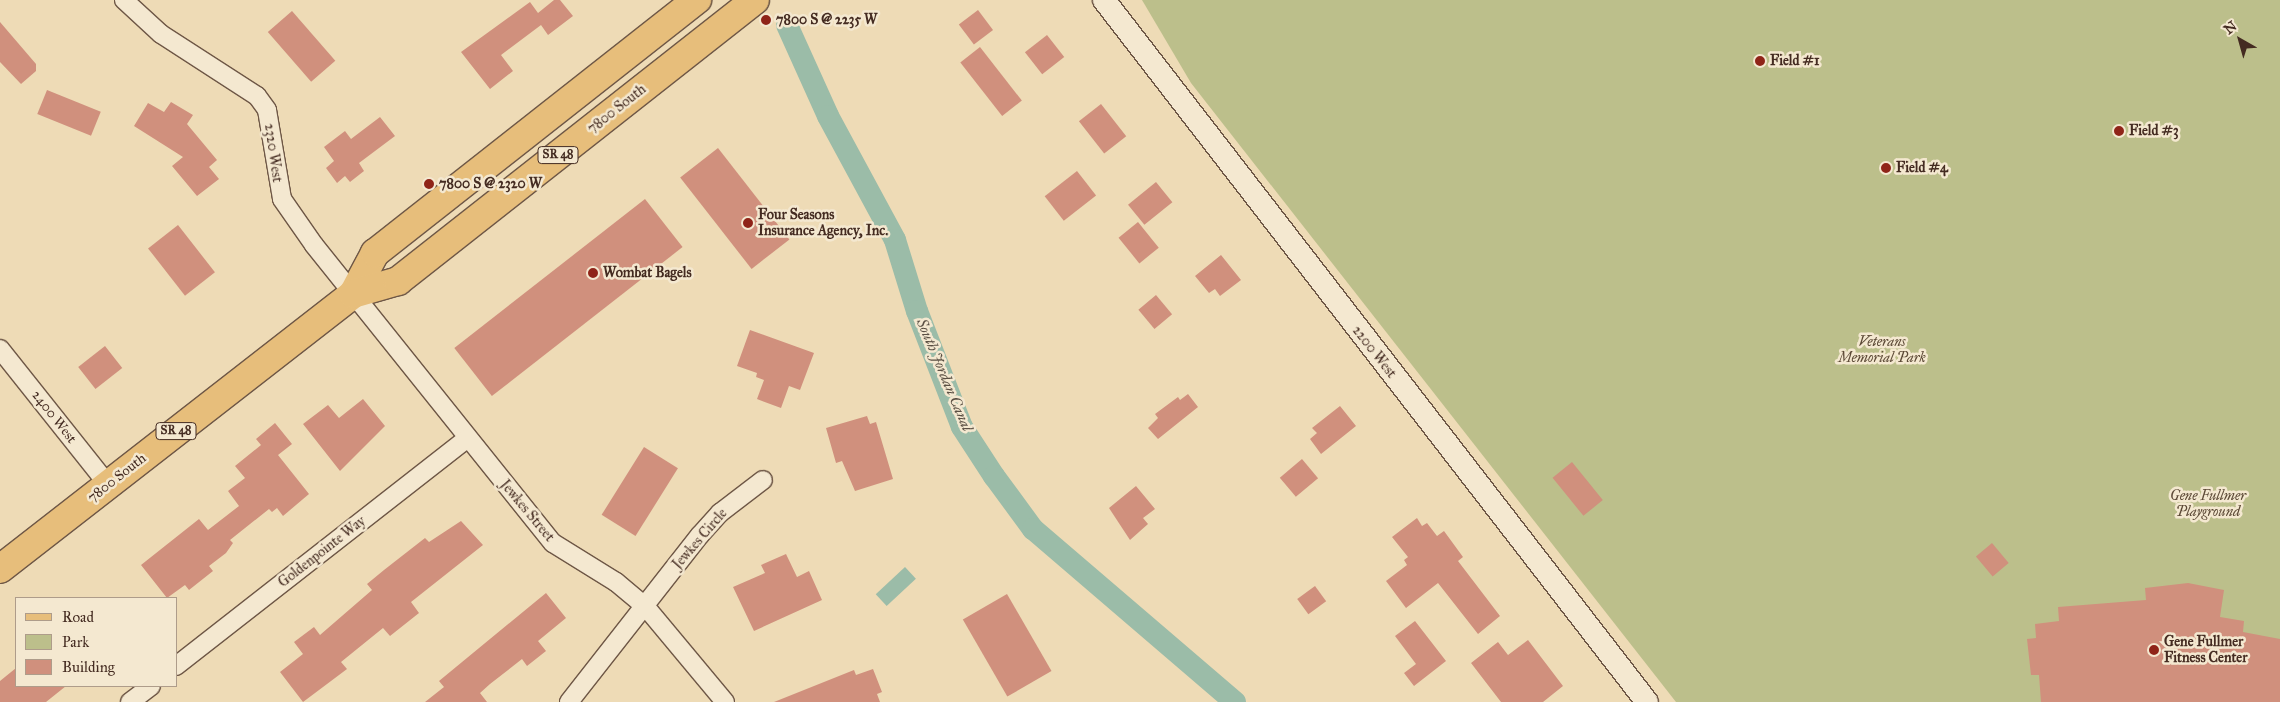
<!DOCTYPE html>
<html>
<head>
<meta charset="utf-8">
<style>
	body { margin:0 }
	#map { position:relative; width:2280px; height:702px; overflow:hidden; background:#eedbb6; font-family:"IM FELL Great Primer",serif }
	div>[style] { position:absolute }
	.green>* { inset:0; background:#bcbf8b }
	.water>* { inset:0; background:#9bbca8; transform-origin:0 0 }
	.canal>* { height:22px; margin:-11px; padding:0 11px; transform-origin:11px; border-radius:11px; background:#9bbca8 }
	.building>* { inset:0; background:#d0907d; transform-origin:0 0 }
	.roads { filter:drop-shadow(1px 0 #6e5746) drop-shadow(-1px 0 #6e5746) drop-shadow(0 1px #6e5746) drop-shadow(0 -1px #6e5746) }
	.minor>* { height:18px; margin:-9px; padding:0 9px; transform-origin:9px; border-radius:9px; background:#f4e8d0 }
	.tertiary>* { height:22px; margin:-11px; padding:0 11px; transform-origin:11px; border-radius:11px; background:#f4e8d0 }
	.primary>* { height:28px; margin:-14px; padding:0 14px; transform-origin:14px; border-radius:14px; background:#e7be7b }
	.dots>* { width:14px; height:14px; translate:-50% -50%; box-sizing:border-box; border:2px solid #f4e8d0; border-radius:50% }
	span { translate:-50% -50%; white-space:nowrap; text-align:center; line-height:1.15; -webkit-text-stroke:5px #f4e8d0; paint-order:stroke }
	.shield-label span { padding:1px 4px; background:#f4e8d0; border:1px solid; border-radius:4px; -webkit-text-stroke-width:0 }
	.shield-label { font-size:12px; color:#442b21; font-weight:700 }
	.poi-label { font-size:14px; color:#442b21; font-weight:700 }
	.left { translate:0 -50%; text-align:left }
	.street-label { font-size:14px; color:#442b21 }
	.park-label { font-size:14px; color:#5c4936; font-style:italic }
	.water-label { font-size:15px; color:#5a4f43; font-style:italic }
	.legend { position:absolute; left:15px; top:597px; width:162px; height:90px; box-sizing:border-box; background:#f4e8d0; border:1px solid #ae9c8a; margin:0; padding:6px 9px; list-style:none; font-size:15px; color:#442b21 }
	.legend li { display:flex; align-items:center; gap:10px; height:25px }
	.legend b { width:25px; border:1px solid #ae9c8a }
	.north { position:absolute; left:2215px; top:15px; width:50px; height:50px; -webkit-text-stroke:4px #f4e8d0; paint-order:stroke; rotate:322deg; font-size:14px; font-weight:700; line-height:20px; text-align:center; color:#442b21 }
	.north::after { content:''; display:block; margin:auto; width:18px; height:22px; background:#442b21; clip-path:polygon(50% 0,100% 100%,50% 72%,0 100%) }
</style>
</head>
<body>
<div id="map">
	<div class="green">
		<i style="clip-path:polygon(1142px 0,2280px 0,2280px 702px,1676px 702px,1191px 83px)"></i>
	</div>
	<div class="water">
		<i style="left:905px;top:567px;width:16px;height:40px;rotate:47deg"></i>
	</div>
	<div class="canal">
		<i style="left:787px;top:25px;width:100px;rotate:65.7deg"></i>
		<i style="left:828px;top:116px;width:141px;rotate:61.6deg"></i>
		<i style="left:895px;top:240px;width:74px;rotate:72.8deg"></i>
		<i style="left:917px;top:311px;width:124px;rotate:68.8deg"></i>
		<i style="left:962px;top:427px;width:59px;rotate:56.9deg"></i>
		<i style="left:994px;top:476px;width:66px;rotate:53.7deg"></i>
		<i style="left:1033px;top:529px;width:266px;rotate:40.6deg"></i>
	</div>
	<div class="building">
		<i style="clip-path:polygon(554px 0,560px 0,573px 16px,548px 35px,541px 25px,501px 55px,513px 71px,490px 89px,461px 52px,530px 2px,538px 13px)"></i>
		<i style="left:978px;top:10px;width:25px;height:24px;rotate:53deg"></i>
		<i style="left:292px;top:11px;width:66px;height:32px;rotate:49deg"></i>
		<i style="clip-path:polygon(0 22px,36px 64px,36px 71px,21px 84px,0 62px)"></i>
		<i style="left:1047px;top:35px;width:28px;height:28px;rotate:52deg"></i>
		<i style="left:980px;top:47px;width:68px;height:25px;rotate:52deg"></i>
		<i style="left:47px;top:90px;width:58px;height:26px;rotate:22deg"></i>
		<i style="clip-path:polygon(171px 102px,193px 115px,187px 124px,217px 160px,209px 167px,219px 179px,197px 196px,172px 166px,183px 157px,134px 126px,148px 103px,164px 112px)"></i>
		<i style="left:1101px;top:104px;width:41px;height:28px;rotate:52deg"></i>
		<i style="clip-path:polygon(380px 117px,395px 136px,359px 163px,364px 171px,350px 182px,345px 176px,337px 183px,326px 168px,334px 161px,324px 147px,345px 131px,351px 139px)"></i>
		<i style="left:718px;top:148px;width:116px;height:48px;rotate:52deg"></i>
		<i style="left:1077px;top:171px;width:31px;height:41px;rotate:52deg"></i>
		<i style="left:1156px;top:182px;width:26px;height:36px;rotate:51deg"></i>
		<i style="left:645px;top:199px;width:61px;height:242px;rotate:52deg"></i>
		<i style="left:1138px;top:222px;width:33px;height:25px;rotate:51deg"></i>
		<i style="left:178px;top:225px;width:60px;height:38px;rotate:52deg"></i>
		<i style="clip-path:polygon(1221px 255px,1241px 280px,1220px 296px,1215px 289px,1209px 293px,1195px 276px)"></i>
		<i style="left:1156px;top:295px;width:25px;height:23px;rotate:50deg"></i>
		<i style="clip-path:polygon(750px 330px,814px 353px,800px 390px,789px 386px,781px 408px,757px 399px,764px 380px,756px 377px,757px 373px,737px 366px)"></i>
		<i style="left:105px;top:346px;width:28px;height:34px;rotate:52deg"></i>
		<i style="clip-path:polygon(1188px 394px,1198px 407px,1158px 439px,1148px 428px,1158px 418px,1155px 414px,1178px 397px,1180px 400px)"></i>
		<i style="clip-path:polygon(363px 399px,385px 426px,340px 471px,303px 424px,328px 405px,339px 418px)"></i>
		<i style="clip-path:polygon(1340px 406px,1356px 426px,1321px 454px,1310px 439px,1317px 433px,1312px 428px)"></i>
		<i style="clip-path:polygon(867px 416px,870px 424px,876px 422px,893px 479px,855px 491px,842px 461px,836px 463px,826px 428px)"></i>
		<i style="clip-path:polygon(275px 423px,292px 444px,278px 455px,309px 494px,283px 516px,277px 508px,272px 512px,269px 509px,230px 540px,233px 543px,226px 553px,209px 566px,213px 571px,189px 590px,185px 585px,167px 598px,141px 565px,199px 519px,208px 530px,239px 506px,228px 491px,245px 478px,235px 466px,261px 445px,256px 439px)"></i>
		<i style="left:644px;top:447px;width:40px;height:80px;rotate:32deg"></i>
		<i style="left:1302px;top:459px;width:25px;height:29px;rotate:50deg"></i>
		<i style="left:1572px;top:462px;width:49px;height:25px;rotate:51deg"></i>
		<i style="clip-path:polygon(1136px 486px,1155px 509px,1143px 518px,1148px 524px,1130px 540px,1109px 508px)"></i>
		<i style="clip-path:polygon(1417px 518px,1422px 526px,1427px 523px,1437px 536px,1444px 531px,1463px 557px,1458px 561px,1500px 616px,1478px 634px,1438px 583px,1406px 608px,1386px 581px,1407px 565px,1404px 560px,1408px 557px,1392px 537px)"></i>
		<i style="clip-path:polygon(461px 521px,483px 545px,411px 602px,419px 613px,390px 636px,383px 628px,341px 662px,347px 669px,303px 702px,280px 672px,303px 654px,294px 642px,314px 627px,320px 635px,372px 590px,367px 584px,384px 570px,425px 538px,429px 542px)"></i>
		<i style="left:1992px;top:543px;width:26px;height:21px;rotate:50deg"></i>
		<i style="clip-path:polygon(786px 554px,797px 577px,809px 571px,822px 600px,754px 631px,733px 587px,765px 573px,761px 565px)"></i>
		<i style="clip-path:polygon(2188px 583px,2224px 590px,2220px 617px,2244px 621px,2243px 632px,2280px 639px,2280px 702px,2041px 702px,2039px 675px,2031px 675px,2027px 639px,2036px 638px,2035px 624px,2059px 621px,2058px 607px,2146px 600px,2145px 588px)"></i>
		<i style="left:1315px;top:586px;width:19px;height:22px;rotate:54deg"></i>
		<i style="clip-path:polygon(546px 593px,566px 618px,538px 641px,546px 651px,527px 666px,522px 659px,490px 684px,480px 693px,487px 702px,425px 702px,444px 687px,439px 681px)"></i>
		<i style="left:1007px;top:594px;width:89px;height:51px;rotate:60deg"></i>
		<i style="clip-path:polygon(1415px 621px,1446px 661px,1414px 686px,1404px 673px,1416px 664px,1395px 636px)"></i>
		<i style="clip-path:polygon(1528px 640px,1563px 686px,1543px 702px,1501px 702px,1471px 663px,1498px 642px,1508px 655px)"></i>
		<i style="clip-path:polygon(16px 668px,16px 686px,66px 686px,46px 702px,0 702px,0 681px)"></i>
		<i style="clip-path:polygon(873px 669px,882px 692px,877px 694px,880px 702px,774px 702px,854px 670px,856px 675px)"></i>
	</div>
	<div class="roads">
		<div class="minor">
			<i style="left:124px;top:0;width:50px;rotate:42.6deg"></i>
			<i style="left:161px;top:34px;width:114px;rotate:32.9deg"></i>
			<i style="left:257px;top:96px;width:17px;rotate:54deg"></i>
			<i style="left:267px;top:110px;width:90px;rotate:80.4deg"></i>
			<i style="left:282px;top:199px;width:56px;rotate:55.2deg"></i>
			<i style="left:314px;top:245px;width:382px;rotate:51.3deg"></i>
			<i style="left:553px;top:543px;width:74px;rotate:31.8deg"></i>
			<i style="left:616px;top:582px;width:38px;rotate:40deg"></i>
			<i style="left:645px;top:606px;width:125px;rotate:50.2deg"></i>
			<i style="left:0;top:349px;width:174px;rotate:51.5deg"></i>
			<i style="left:176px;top:666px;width:370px;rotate:-38deg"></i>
			<i style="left:130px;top:702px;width:26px;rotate:-37deg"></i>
			<i style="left:569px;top:702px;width:212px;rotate:-51.9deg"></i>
			<i style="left:700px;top:535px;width:30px;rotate:-48deg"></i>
			<i style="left:720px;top:513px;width:54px;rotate:-37.5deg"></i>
		</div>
		<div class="tertiary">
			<i style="left:1104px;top:0;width:887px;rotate:52.28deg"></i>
		</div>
		<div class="primary">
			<i style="left:353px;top:294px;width:47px;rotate:-61.8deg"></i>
			<i style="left:375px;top:253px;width:410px;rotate:-38.2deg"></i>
			<i style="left:0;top:569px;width:447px;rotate:-37.9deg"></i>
			<i style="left:353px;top:294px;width:47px;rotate:-16.1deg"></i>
			<i style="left:398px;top:281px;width:454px;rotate:-38.2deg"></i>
		</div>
	</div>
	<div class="dots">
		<i style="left:766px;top:20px;background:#8f2418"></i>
		<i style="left:1760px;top:61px;background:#8f2418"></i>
		<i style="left:2119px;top:131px;background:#8f2418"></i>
		<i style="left:1886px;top:168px;background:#8f2418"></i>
		<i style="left:429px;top:184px;background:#8f2418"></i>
		<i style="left:748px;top:223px;background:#8f2418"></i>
		<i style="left:593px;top:273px;background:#8f2418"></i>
		<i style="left:2154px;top:650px;background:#8f2418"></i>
	</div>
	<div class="shield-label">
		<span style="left:558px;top:155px">SR 48</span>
		<span style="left:176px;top:431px">SR 48</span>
	</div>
	<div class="poi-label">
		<span class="left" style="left:776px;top:20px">7800 S @ 2235 W</span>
		<span class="left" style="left:1770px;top:61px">Field #1</span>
		<span class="left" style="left:2129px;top:131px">Field #3</span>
		<span class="left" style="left:1896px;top:168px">Field #4</span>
		<span class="left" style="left:439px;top:184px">7800 S @ 2320 W</span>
		<span class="left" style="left:758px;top:223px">Four Seasons<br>Insurance Agency, Inc.</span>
		<span class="left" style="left:603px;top:273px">Wombat Bagels</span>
		<span class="left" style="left:2164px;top:650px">Gene Fullmer<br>Fitness Center</span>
	</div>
	<div class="street-label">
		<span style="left:617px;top:109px;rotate:-38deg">7800 South</span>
		<span style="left:273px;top:153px;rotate:82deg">2320 West</span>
		<span style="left:1374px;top:352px;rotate:52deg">2200 West</span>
		<span style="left:54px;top:417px;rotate:52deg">2400 West</span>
		<span style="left:117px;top:478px;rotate:-38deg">7800 South</span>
		<span style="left:527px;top:511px;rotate:50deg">Jewkes Street</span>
		<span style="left:700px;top:539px;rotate:-49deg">Jewkes Circle</span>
		<span style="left:322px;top:552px;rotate:-38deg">Goldenpointe Way</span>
	</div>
	<div class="park-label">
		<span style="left:1882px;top:350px">Veterans<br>Memorial Park</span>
		<span style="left:2208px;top:504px">Gene Fullmer<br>Playground</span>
	</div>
	<div class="water-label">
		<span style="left:944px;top:375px;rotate:67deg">South Jordan Canal</span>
	</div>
	<ul class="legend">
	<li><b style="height:6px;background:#e7be7b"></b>Road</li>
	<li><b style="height:14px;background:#bcbf8b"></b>Park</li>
	<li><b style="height:14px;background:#d0907d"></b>Building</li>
	</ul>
	<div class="north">N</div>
</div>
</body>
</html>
